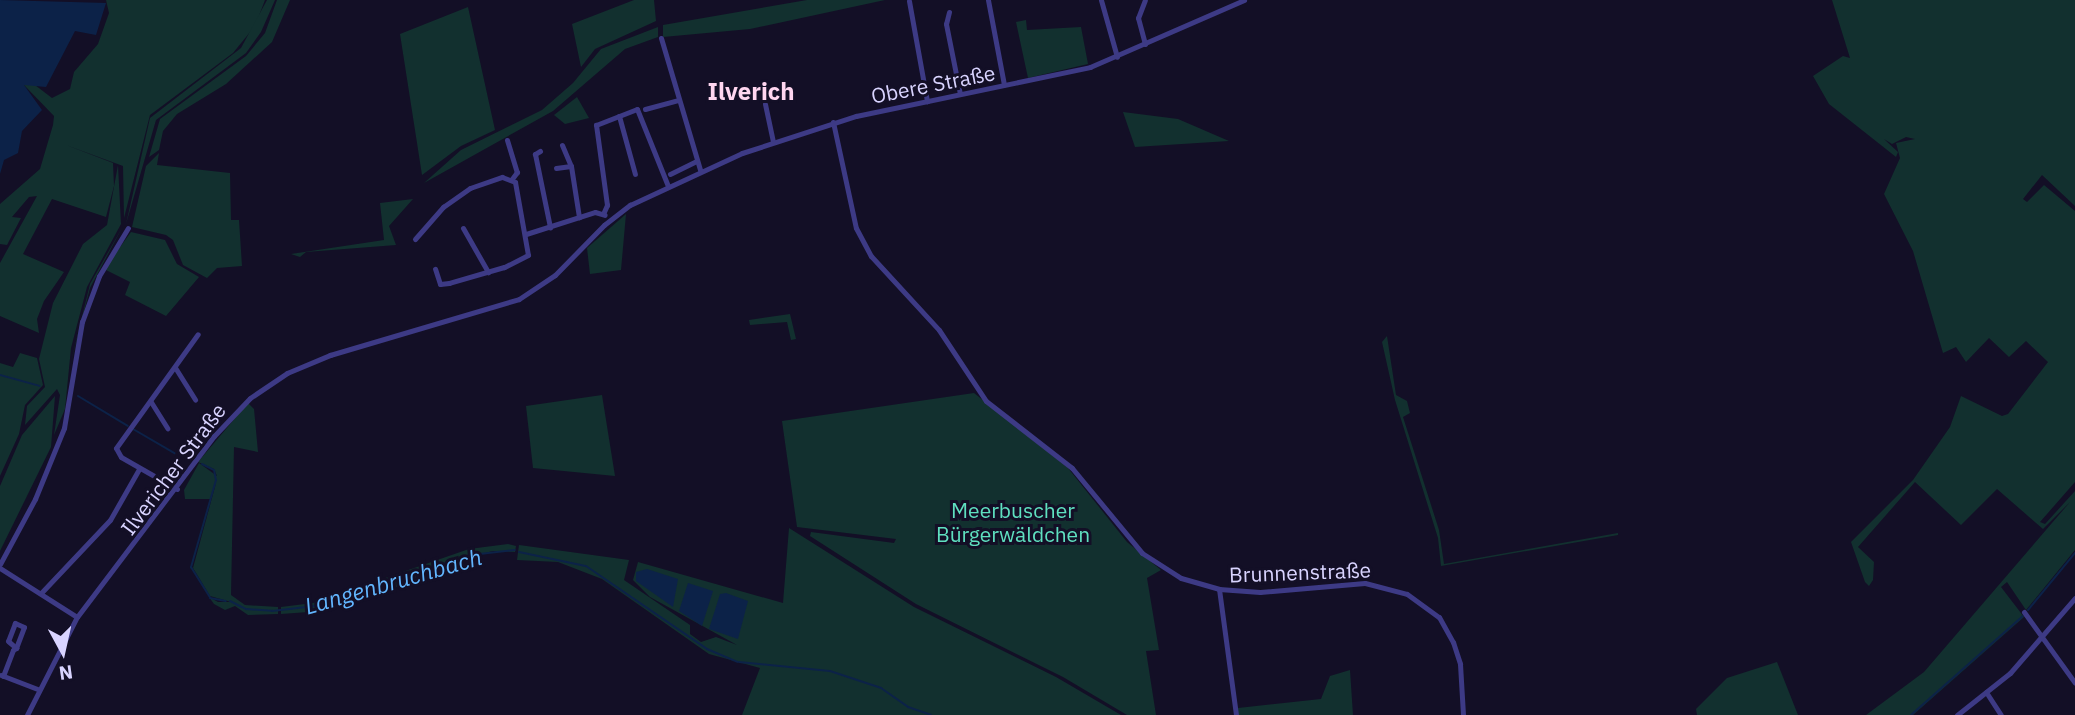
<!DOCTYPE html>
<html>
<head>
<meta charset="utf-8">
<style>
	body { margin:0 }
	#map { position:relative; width:2075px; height:715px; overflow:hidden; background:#130f26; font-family:"IBM Plex Sans",sans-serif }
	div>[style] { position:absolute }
	.green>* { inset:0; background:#12302f }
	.water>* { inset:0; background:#0c2248 }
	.stream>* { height:2px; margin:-1px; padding:0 1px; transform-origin:1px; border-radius:1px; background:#0c2248 }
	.minor>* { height:5px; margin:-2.5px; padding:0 2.5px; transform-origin:2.5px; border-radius:2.5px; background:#3d3a85 }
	span { translate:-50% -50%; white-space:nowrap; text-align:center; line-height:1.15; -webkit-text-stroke:6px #130f26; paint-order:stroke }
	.street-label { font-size:21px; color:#d9d4ff }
	.park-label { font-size:21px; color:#5fe0c0 }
	.water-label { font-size:23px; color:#62b6ff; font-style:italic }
	.quarter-label { font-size:24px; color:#ffd6f0; font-weight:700 }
	.north { position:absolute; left:28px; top:617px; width:70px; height:70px; -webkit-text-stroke:5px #130f26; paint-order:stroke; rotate:172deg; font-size:19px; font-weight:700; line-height:28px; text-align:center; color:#d9d4ff }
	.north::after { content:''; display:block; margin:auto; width:24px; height:32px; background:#d9d4ff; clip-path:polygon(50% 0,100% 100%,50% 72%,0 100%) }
</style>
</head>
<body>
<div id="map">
	<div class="green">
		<i style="clip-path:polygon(106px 0,265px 0,255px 26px,233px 53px,150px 115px,124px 218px,123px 166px,66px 145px,113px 163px,114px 186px,106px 217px,52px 199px,23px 254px,64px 272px,44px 301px,37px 319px,39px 333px,0 316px,0 263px,37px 196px,29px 197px,12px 217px,21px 218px,7px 245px,0 244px,0 204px,40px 169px,53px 125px,54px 116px,24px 85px,31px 82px,52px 98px,70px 89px,74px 72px,98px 44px,109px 13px)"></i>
		<i style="clip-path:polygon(267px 0,275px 0,261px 32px,246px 53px,156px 120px,126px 224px,150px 118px,241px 48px)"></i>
		<i style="clip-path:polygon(277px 0,290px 0,272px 42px,226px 84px,177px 114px,163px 131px,159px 150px,149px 157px,160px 119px,246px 56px,265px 33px)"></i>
		<i style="clip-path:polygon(634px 0,654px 0,656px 21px,595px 49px,581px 67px,572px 24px)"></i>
		<i style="clip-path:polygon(807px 0,885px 0,750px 29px,663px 37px,663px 25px)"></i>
		<i style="clip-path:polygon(1832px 0,2075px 0,2075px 206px,2042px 175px,2023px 199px,2027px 202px,2044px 185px,2075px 211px,2075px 482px,2040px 522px,2045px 524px,2075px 491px,2075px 550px,2026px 610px,2007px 582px,2001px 587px,2024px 617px,1913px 715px,1866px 715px,1924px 672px,2070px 502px,2043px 529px,1997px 489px,1961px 525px,1915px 482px,1858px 547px,1874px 562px,1873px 580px,1869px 586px,1865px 582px,1851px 542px,1913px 480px,1950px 427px,1961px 396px,2002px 416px,2008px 414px,2048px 362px,2026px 341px,2009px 357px,1989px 338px,1966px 362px,1956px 347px,1943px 353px,1913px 251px,1884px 194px,1900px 158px,1896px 143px,1915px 139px,1906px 137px,1892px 144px,1884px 139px,1898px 152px,1896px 157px,1829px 104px,1813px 76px,1843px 56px,1850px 58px)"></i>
		<i style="clip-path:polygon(468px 7px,495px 130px,461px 146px,422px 175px,400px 34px)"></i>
		<i style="clip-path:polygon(1026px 20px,1027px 30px,1081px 27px,1088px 64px,1028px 78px,1016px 22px)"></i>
		<i style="clip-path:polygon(658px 27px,658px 37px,625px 49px,553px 111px,424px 183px,461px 150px,542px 110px,573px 83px,601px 49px)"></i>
		<i style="clip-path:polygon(577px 97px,589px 118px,565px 124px,554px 115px)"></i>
		<i style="clip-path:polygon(1123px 112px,1178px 119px,1229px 141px,1135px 147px)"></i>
		<i style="clip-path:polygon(159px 153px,157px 165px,230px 173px,231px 220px,239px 220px,242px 266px,217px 268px,207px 278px,183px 265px,173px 240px,166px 235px,132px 227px,146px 166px)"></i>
		<i style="clip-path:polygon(118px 165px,121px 224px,87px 287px,71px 348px,65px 409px,54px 435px,60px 395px,57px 389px,25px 425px,27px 406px,45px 387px,39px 359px,53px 303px,83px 244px,107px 225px)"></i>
		<i style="clip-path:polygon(413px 199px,389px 226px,396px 245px,306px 252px,300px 257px,291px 254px,384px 240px,380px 203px)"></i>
		<i style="clip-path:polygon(626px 214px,621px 270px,590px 274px,587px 248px)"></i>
		<i style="clip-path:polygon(123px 226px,90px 288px,70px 366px,90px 284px)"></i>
		<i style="clip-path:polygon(131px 232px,165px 240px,177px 264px,199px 277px,166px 316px,125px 295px,130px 282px,104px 269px)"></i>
		<i style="clip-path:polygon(790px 314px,796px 339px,791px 340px,787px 322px,750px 325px,749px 320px)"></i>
		<i style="clip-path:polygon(1387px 336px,1396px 395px,1407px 401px,1410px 413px,1403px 417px,1439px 530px,1444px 564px,1618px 533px,1618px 535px,1441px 566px,1438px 538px,1395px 400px,1382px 342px)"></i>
		<i style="clip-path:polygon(20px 353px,37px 358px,43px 385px,25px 405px,19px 434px,0 476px,0 363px,13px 367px)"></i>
		<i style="clip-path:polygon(974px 393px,1068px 468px,1127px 542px,1161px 570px,1147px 578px,1159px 650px,1146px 651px,1156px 715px,1127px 715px,1063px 677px,916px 604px,810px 536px,811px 532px,894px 543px,896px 539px,797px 527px,782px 421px)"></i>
		<i style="clip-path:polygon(602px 395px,615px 476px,533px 468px,526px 406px)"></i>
		<i style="clip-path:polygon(55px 396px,51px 447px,0 551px,0 486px,22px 435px)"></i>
		<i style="clip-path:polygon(248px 403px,254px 409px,258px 452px,234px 447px,231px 595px,245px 605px,278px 607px,278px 614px,248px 615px,235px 606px,225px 610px,214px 604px,209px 597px,218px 602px,231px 602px,210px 596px,193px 568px,216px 483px,210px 499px,185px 499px,184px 490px,199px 463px,217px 476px,214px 469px,198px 462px)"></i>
		<i style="clip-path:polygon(789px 528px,914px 607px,1056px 677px,1121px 715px,742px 715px,760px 668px,709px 654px,602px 579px,558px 562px,517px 560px,519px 545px,629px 560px,624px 580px,690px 625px,690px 634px,701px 642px,716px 637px,737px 645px,650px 597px,633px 580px,638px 562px,783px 603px)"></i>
		<i style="clip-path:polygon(508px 544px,516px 546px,515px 552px,493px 551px,454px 561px,402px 585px,322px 611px,281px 614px,281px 607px,313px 603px,469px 549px)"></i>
		<i style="clip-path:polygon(1777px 662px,1798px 715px,1697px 715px,1696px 709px,1727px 678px)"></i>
		<i style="clip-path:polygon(1350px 670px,1353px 715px,1238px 715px,1238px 708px,1321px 699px,1330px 676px)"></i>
	</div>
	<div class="water">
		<i style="clip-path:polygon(0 0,106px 3px,96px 35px,75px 31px,46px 87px,24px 85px,42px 110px,22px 131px,18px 153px,4px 160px,0 174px)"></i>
		<i style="clip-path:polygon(647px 569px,678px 579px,673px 607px,636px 581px,636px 572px)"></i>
		<i style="clip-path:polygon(688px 583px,713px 591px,702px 626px,679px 611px)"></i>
		<i style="clip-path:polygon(726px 593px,748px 601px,738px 639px,709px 629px,720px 594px)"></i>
	</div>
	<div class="stream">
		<i style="left:0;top:375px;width:41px;rotate:15.4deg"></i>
		<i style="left:78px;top:396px;width:58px;rotate:31deg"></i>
		<i style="left:133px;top:429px;width:48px;rotate:30.3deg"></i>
		<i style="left:202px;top:464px;width:13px;rotate:27deg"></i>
		<i style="left:214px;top:470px;width:10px;rotate:79deg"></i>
		<i style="left:216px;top:480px;width:91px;rotate:106deg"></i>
		<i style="left:191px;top:567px;width:36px;rotate:58deg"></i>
		<i style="left:210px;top:598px;width:16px;rotate:11deg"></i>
		<i style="left:519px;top:552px;width:68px;rotate:11.8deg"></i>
		<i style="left:586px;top:566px;width:147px;rotate:34.4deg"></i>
		<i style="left:707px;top:649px;width:33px;rotate:23deg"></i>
		<i style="left:230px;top:601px;width:18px;rotate:27deg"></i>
		<i style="left:246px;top:609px;width:26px;rotate:4deg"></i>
		<i style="left:272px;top:611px;width:43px;rotate:-6.6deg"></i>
		<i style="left:315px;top:606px;width:164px;rotate:-18.1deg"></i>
		<i style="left:471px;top:555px;width:44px;rotate:-6.5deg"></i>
		<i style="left:2028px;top:610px;width:74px;rotate:-50.5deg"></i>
		<i style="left:739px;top:662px;width:91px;rotate:5.6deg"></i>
		<i style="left:830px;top:671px;width:54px;rotate:18.4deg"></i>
		<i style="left:881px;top:688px;width:33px;rotate:35deg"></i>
		<i style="left:908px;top:707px;width:24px;rotate:19deg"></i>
		<i style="left:1911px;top:715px;width:149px;rotate:-41.5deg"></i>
	</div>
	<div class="minor">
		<i style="left:988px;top:0;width:86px;rotate:79.3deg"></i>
		<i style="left:1101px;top:0;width:59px;rotate:74.3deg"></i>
		<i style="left:909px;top:1px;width:102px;rotate:79.8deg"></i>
		<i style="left:949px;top:12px;width:12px;rotate:104deg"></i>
		<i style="left:946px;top:24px;width:71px;rotate:78.7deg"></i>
		<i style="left:661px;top:38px;width:138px;rotate:73.5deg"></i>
		<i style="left:1145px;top:44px;width:27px;rotate:-105deg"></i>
		<i style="left:1138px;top:18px;width:19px;rotate:-69deg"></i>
		<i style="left:765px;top:104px;width:39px;rotate:78deg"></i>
		<i style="left:645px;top:109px;width:35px;rotate:-15deg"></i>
		<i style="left:619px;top:116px;width:60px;rotate:74.6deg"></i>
		<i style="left:833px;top:122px;width:108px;rotate:77.8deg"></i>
		<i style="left:856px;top:228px;width:32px;rotate:62deg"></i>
		<i style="left:871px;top:256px;width:100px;rotate:47.4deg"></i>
		<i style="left:939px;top:330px;width:85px;rotate:56.5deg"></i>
		<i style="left:986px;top:401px;width:109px;rotate:37.9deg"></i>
		<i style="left:1072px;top:468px;width:110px;rotate:50.5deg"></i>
		<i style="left:1142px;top:553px;width:46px;rotate:32.7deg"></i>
		<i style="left:1181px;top:578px;width:40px;rotate:16deg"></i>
		<i style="left:1219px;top:589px;width:41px;rotate:4.2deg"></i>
		<i style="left:1260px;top:592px;width:105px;rotate:-4.9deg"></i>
		<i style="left:1365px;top:583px;width:43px;rotate:14.7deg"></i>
		<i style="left:1407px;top:594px;width:39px;rotate:36deg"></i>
		<i style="left:1439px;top:617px;width:29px;rotate:61deg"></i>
		<i style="left:1453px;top:642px;width:23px;rotate:72deg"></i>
		<i style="left:1460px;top:664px;width:51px;rotate:86.6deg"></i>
		<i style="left:507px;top:140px;width:34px;rotate:73deg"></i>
		<i style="left:517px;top:172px;width:9px;rotate:126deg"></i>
		<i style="left:562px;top:145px;width:23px;rotate:67deg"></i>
		<i style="left:540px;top:151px;width:6px;rotate:149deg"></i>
		<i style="left:535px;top:154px;width:75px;rotate:78.4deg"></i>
		<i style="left:556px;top:168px;width:15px;rotate:-8deg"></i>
		<i style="left:571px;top:166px;width:52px;rotate:81.1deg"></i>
		<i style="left:670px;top:174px;width:30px;rotate:-26deg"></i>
		<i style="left:603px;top:214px;width:10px;rotate:-66deg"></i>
		<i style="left:607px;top:205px;width:81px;rotate:-97.8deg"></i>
		<i style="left:596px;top:125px;width:44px;rotate:-21.3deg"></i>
		<i style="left:637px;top:109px;width:83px;rotate:68.1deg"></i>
		<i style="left:463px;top:228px;width:51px;rotate:60.4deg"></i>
		<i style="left:526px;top:234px;width:72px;rotate:-17.7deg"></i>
		<i style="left:595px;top:212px;width:10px;rotate:17deg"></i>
		<i style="left:415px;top:239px;width:43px;rotate:-48.8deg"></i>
		<i style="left:443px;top:207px;width:33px;rotate:-35deg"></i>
		<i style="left:470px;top:188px;width:34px;rotate:-19deg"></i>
		<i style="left:502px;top:177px;width:14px;rotate:21deg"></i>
		<i style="left:515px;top:182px;width:74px;rotate:79.9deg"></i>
		<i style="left:528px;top:255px;width:27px;rotate:153deg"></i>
		<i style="left:504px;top:267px;width:57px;rotate:163.8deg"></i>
		<i style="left:449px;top:283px;width:9px;rotate:174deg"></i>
		<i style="left:440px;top:284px;width:16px;rotate:-108deg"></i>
		<i style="left:176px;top:369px;width:36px;rotate:58deg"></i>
		<i style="left:151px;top:402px;width:31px;rotate:58deg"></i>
		<i style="left:177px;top:489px;width:64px;rotate:-150.3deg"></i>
		<i style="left:121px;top:457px;width:10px;rotate:-119deg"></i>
		<i style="left:116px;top:448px;width:140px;rotate:-54.3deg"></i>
		<i style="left:0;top:564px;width:74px;rotate:-61.7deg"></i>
		<i style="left:35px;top:499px;width:77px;rotate:-67.8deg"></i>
		<i style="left:64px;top:428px;width:108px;rotate:-80.4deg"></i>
		<i style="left:82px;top:322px;width:49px;rotate:-69.7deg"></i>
		<i style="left:99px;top:276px;width:56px;rotate:-58.9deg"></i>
		<i style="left:0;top:568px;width:91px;rotate:32.5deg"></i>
		<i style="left:1219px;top:589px;width:127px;rotate:82.3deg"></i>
		<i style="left:41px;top:593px;width:100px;rotate:-46.6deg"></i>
		<i style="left:110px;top:520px;width:59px;rotate:-60.4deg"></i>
		<i style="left:2024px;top:612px;width:87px;rotate:54.3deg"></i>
		<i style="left:1px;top:675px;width:39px;rotate:21deg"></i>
		<i style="left:3px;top:676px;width:28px;rotate:-69deg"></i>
		<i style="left:13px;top:650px;width:4px;rotate:-34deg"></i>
		<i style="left:16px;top:648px;width:22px;rotate:-69deg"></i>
		<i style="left:24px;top:627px;width:10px;rotate:-156deg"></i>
		<i style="left:15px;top:623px;width:19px;rotate:111deg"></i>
		<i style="left:8px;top:641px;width:11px;rotate:41deg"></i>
		<i style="left:1986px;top:692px;width:27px;rotate:57deg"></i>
		<i style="left:27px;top:715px;width:110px;rotate:-63deg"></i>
		<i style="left:77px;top:617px;width:227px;rotate:-52.9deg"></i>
		<i style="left:214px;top:436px;width:52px;rotate:-46.5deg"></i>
		<i style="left:250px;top:398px;width:45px;rotate:-34deg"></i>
		<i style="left:287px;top:373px;width:47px;rotate:-22.7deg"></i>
		<i style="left:330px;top:355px;width:197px;rotate:-16.5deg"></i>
		<i style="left:519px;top:299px;width:43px;rotate:-33.7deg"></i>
		<i style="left:555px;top:275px;width:70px;rotate:-45.6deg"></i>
		<i style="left:604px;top:225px;width:33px;rotate:-38deg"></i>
		<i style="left:630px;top:205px;width:123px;rotate:-24.9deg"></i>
		<i style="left:742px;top:153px;width:120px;rotate:-18deg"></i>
		<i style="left:856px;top:116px;width:239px;rotate:-11.8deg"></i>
		<i style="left:1090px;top:67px;width:168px;rotate:-23.5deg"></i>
		<i style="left:1957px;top:715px;width:68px;rotate:-38.4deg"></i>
		<i style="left:2010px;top:673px;width:99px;rotate:-49.1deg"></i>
	</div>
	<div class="street-label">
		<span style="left:933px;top:84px;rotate:-11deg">Obere Straße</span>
		<span style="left:173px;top:469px;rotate:-53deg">Ilvericher Straße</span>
		<span style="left:1300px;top:572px;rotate:-2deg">Brunnenstraße</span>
	</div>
	<div class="park-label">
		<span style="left:1013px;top:522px">Meerbuscher<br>Bürgerwäldchen</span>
	</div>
	<div class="water-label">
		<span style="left:393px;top:581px;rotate:-16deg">Langenbruchbach</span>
	</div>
	<div class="quarter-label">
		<span style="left:751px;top:92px">Ilverich</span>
	</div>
	<div class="north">N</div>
</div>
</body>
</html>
